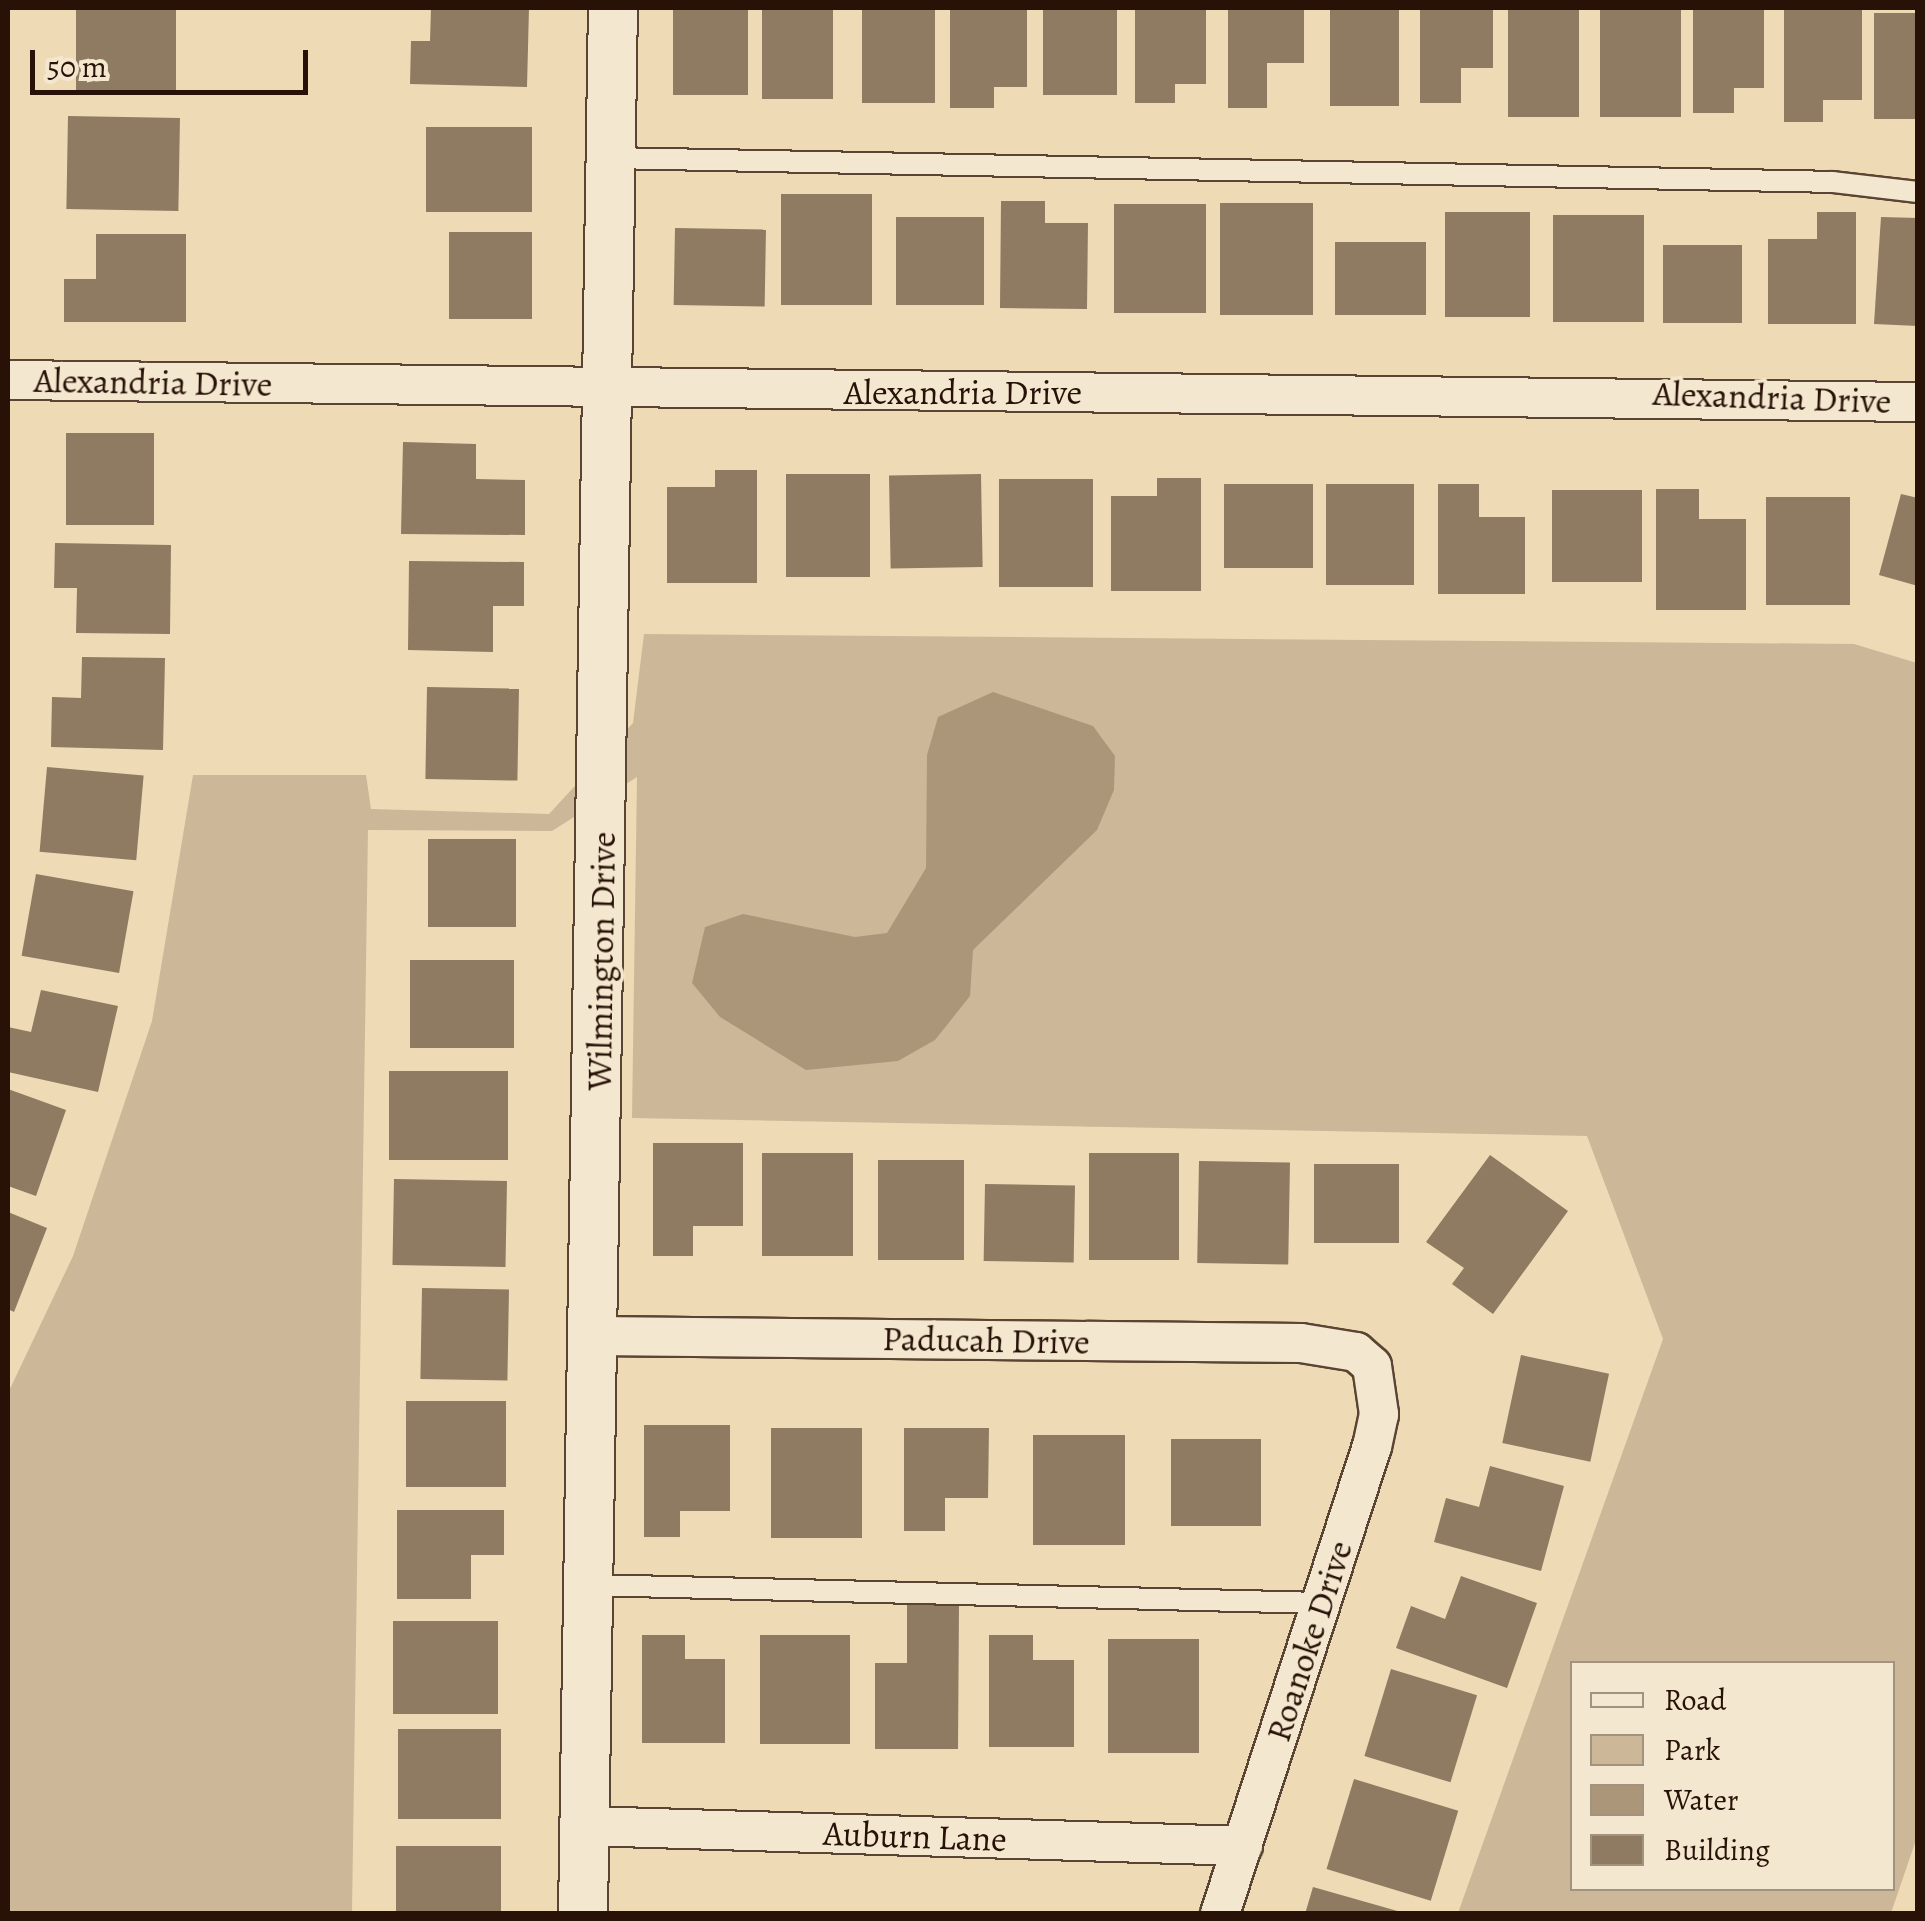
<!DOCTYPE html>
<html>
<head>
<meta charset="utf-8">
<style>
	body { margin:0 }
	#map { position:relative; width:1925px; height:1921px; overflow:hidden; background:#eedab5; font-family:Alegreya,serif }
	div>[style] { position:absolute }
	.green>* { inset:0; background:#ccb898 }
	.water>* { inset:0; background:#ab967a }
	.building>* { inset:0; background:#8f7a62; transform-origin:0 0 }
	.roads { filter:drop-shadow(2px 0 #5a4433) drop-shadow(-2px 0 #5a4433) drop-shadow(0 2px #5a4433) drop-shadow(0 -2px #5a4433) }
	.service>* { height:20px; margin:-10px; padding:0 10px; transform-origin:10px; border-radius:10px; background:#f4e7cf }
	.minor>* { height:38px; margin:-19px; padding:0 19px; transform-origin:19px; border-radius:19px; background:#f4e7cf }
	.tertiary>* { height:48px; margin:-24px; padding:0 24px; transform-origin:24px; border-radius:24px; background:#f4e7cf }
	span { translate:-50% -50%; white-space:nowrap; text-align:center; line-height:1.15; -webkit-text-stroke:8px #f4e7cf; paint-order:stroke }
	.street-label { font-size:35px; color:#281208 }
	.frame { position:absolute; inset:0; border:10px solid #281208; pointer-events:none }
	.legend { position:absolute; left:1570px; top:1661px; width:325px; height:230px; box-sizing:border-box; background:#f4e7cf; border:2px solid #a2927f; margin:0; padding:12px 18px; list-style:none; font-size:30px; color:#281208 }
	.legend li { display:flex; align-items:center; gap:20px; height:50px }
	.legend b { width:50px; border:2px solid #a2927f }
	.scale { position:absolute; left:30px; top:50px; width:278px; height:45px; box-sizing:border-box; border:5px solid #281208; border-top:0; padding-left:12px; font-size:30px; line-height:35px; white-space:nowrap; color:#281208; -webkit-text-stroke:8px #f4e7cf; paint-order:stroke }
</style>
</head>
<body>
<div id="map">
	<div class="green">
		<i style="clip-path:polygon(evenodd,644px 634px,1854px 644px,1917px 663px,1918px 1834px,1891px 1913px,1458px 1913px,1663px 1339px,1587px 1136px,632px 1118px,637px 777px,552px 831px,368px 830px,352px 1913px,8px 1913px,8px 1393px,73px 1256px,152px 1021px,193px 775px,366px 775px,371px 809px,549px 814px,633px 723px,644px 634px,1572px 1664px,1892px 1664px,1892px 1888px,1572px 1888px,1572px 1664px)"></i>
	</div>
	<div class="water">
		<i style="clip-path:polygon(993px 692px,1093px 726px,1115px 756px,1114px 790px,1097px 830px,973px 950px,970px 996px,935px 1040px,898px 1061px,806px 1070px,720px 1017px,692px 983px,705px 927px,743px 914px,855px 937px,887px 933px,926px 868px,927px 755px,938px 717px)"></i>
	</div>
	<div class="building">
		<i style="clip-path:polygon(431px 8px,529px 8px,527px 87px,410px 84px,411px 41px,430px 41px)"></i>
		<i style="left:673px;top:8px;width:75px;height:87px"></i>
		<i style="left:762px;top:8px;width:71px;height:91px"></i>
		<i style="left:862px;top:8px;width:73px;height:95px"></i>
		<i style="clip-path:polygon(950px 8px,1027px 8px,1027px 87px,994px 87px,994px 108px,950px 108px)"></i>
		<i style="left:1043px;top:8px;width:74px;height:87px"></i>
		<i style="clip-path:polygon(1135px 8px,1206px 8px,1206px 84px,1175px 84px,1175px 103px,1135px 103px)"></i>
		<i style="clip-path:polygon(1228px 8px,1304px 8px,1304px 63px,1267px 63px,1267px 108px,1228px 108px)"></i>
		<i style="left:1330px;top:8px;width:69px;height:98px"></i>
		<i style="clip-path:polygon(1420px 8px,1493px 8px,1493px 68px,1461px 68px,1461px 103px,1420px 103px)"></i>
		<i style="left:1508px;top:8px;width:71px;height:109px"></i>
		<i style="left:1600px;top:8px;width:81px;height:109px"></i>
		<i style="left:76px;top:9px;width:100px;height:84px"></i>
		<i style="clip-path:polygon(1693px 9px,1764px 9px,1764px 88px,1734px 88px,1734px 113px,1693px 113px)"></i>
		<i style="clip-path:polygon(1784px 10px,1862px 10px,1862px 100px,1823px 100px,1823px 122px,1784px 122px)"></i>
		<i style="left:1874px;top:13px;width:44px;height:106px"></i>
		<i style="left:68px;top:116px;width:112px;height:93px;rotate:1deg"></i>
		<i style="left:426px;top:127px;width:106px;height:85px"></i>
		<i style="left:781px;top:194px;width:91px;height:111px"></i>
		<i style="clip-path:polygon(1001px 201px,1045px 201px,1045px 223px,1088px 223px,1087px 309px,1000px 308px)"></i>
		<i style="left:1220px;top:203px;width:93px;height:112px"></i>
		<i style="left:1114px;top:204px;width:92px;height:109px"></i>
		<i style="left:1445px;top:212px;width:85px;height:105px"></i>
		<i style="clip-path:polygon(1817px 212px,1856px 212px,1856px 324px,1768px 324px,1768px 239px,1817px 239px)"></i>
		<i style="left:1553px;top:215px;width:91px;height:107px"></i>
		<i style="left:896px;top:217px;width:88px;height:88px"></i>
		<i style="clip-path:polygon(1881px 217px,1918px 218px,1918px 326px,1874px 324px)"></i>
		<i style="left:675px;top:228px;width:91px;height:77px;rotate:1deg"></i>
		<i style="left:449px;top:232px;width:83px;height:87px"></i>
		<i style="clip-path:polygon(96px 234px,186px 234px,186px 322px,64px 322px,64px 279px,96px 279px)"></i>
		<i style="left:1335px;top:242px;width:91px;height:73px"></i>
		<i style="left:1663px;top:245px;width:79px;height:78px"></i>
		<i style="left:66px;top:433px;width:88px;height:92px"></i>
		<i style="clip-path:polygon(403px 442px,476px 444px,476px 479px,525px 480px,525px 535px,401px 534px)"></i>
		<i style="clip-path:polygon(715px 470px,757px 470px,757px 583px,667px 583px,667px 487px,715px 487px)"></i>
		<i style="left:786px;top:474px;width:84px;height:103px"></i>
		<i style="left:981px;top:474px;width:93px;height:92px;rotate:89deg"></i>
		<i style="clip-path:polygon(1157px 478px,1201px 478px,1201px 591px,1111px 591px,1111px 496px,1157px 496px)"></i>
		<i style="left:999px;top:479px;width:94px;height:108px"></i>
		<i style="left:1224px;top:484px;width:89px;height:84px"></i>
		<i style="left:1326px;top:484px;width:88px;height:101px"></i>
		<i style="clip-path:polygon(1438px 484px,1479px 484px,1479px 517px,1525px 517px,1525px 594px,1438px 594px)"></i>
		<i style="clip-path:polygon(1656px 489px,1699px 489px,1699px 519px,1746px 519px,1746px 610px,1656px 610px)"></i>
		<i style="left:1552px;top:490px;width:90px;height:92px"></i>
		<i style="clip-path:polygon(1901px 494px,1918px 498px,1918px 586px,1879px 575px)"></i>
		<i style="left:1766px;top:497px;width:84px;height:108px"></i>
		<i style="clip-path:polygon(55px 543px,171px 545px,170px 634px,76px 633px,77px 588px,54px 588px)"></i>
		<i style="clip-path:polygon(409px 561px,524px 562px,524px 606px,493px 606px,493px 652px,408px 650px)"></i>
		<i style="clip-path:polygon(82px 657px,165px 658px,163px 750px,51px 747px,52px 697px,81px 698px)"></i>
		<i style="left:427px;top:687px;width:92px;height:92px;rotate:1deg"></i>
		<i style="left:47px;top:767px;width:97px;height:85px;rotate:5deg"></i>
		<i style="left:428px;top:839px;width:88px;height:88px"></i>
		<i style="left:36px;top:874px;width:99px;height:83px;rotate:10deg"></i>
		<i style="left:410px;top:960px;width:104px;height:88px"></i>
		<i style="clip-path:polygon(41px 990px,118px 1006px,98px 1092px,8px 1072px,8px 1027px,31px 1032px)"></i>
		<i style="left:389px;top:1071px;width:119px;height:89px"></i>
		<i style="clip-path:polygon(8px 1089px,66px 1110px,36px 1196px,8px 1186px)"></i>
		<i style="clip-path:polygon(653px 1143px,743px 1143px,743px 1226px,693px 1226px,693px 1256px,653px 1256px)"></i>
		<i style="left:762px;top:1153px;width:91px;height:103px"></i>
		<i style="left:1089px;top:1153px;width:90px;height:107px"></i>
		<i style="clip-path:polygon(1490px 1155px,1568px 1211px,1493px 1314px,1452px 1284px,1464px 1268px,1426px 1242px)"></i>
		<i style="left:878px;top:1160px;width:86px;height:100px"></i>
		<i style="left:1199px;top:1161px;width:91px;height:102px;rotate:1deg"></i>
		<i style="left:1314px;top:1164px;width:85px;height:79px"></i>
		<i style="left:394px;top:1179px;width:113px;height:86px;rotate:1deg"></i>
		<i style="left:985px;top:1184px;width:90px;height:77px;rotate:1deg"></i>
		<i style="clip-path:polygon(8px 1212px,47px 1228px,14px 1312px,8px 1309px)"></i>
		<i style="left:422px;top:1288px;width:87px;height:91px;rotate:1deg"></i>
		<i style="left:1521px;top:1355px;width:90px;height:90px;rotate:12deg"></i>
		<i style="left:406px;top:1401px;width:100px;height:86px"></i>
		<i style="clip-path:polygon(644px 1425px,730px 1425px,730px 1511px,680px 1511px,680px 1537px,644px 1537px)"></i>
		<i style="left:771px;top:1428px;width:91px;height:110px"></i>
		<i style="clip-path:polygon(904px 1428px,989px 1428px,988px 1498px,945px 1498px,945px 1531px,904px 1531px)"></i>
		<i style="left:1033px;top:1435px;width:92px;height:110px"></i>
		<i style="left:1171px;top:1439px;width:90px;height:87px"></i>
		<i style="clip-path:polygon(1490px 1466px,1564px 1486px,1541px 1571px,1434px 1542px,1446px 1498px,1479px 1507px)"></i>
		<i style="clip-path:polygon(397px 1510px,504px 1510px,504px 1555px,471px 1555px,471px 1599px,397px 1599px)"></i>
		<i style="clip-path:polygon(1461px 1576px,1537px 1603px,1507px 1688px,1396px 1648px,1411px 1606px,1445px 1619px)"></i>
		<i style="clip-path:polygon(907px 1605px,959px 1605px,958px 1749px,875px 1749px,875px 1663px,907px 1663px)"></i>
		<i style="left:393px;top:1621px;width:105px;height:93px"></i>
		<i style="clip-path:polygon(642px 1635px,685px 1635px,685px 1659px,725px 1659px,725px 1743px,642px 1743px)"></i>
		<i style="left:760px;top:1635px;width:90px;height:109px"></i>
		<i style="clip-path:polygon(989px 1635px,1033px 1635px,1033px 1660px,1074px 1660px,1074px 1747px,989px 1747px)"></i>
		<i style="left:1108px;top:1639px;width:91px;height:114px"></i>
		<i style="left:1391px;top:1669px;width:90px;height:91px;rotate:17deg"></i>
		<i style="left:398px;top:1729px;width:103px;height:90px"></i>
		<i style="left:1354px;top:1779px;width:109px;height:94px;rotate:17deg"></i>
		<i style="left:396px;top:1846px;width:105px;height:68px"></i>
		<i style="clip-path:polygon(1313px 1887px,1401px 1912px,1400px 1914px,1305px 1914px)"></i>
	</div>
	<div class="roads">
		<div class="service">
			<i style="left:610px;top:158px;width:1223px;rotate:1.12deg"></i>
			<i style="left:1833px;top:182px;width:86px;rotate:6.7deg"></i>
			<i style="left:590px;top:1585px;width:731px;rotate:1.41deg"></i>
		</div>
		<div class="minor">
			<i style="left:8px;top:380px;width:1910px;rotate:0.66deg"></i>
			<i style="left:595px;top:1336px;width:706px;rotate:0.57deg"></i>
			<i style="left:1301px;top:1343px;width:56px;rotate:9.3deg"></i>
			<i style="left:1356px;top:1352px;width:21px;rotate:41deg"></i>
			<i style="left:1372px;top:1366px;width:49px;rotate:81.7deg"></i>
			<i style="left:1379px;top:1414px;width:33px;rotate:102deg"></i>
			<i style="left:1372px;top:1446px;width:492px;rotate:108deg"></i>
			<i style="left:586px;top:1826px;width:657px;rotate:1.74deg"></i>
		</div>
		<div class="tertiary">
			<i style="left:583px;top:1914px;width:1906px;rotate:-89.1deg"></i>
		</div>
	</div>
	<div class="street-label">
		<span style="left:153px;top:382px;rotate:1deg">Alexandria Drive</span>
		<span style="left:963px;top:392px">Alexandria Drive</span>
		<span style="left:1772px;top:397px;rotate:2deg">Alexandria Drive</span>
		<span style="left:601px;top:961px;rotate:-89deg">Wilmington Drive</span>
		<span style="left:986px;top:1340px;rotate:1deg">Paducah Drive</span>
		<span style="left:1309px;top:1641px;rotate:-72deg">Roanoke Drive</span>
		<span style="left:915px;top:1836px;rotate:2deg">Auburn Lane</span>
	</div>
	<div class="frame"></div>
	<ul class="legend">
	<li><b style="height:12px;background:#f4e7cf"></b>Road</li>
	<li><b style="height:28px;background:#ccb898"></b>Park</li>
	<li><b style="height:28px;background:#ab967a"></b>Water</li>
	<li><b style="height:28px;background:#8f7a62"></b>Building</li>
	</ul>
	<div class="scale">50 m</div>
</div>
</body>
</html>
